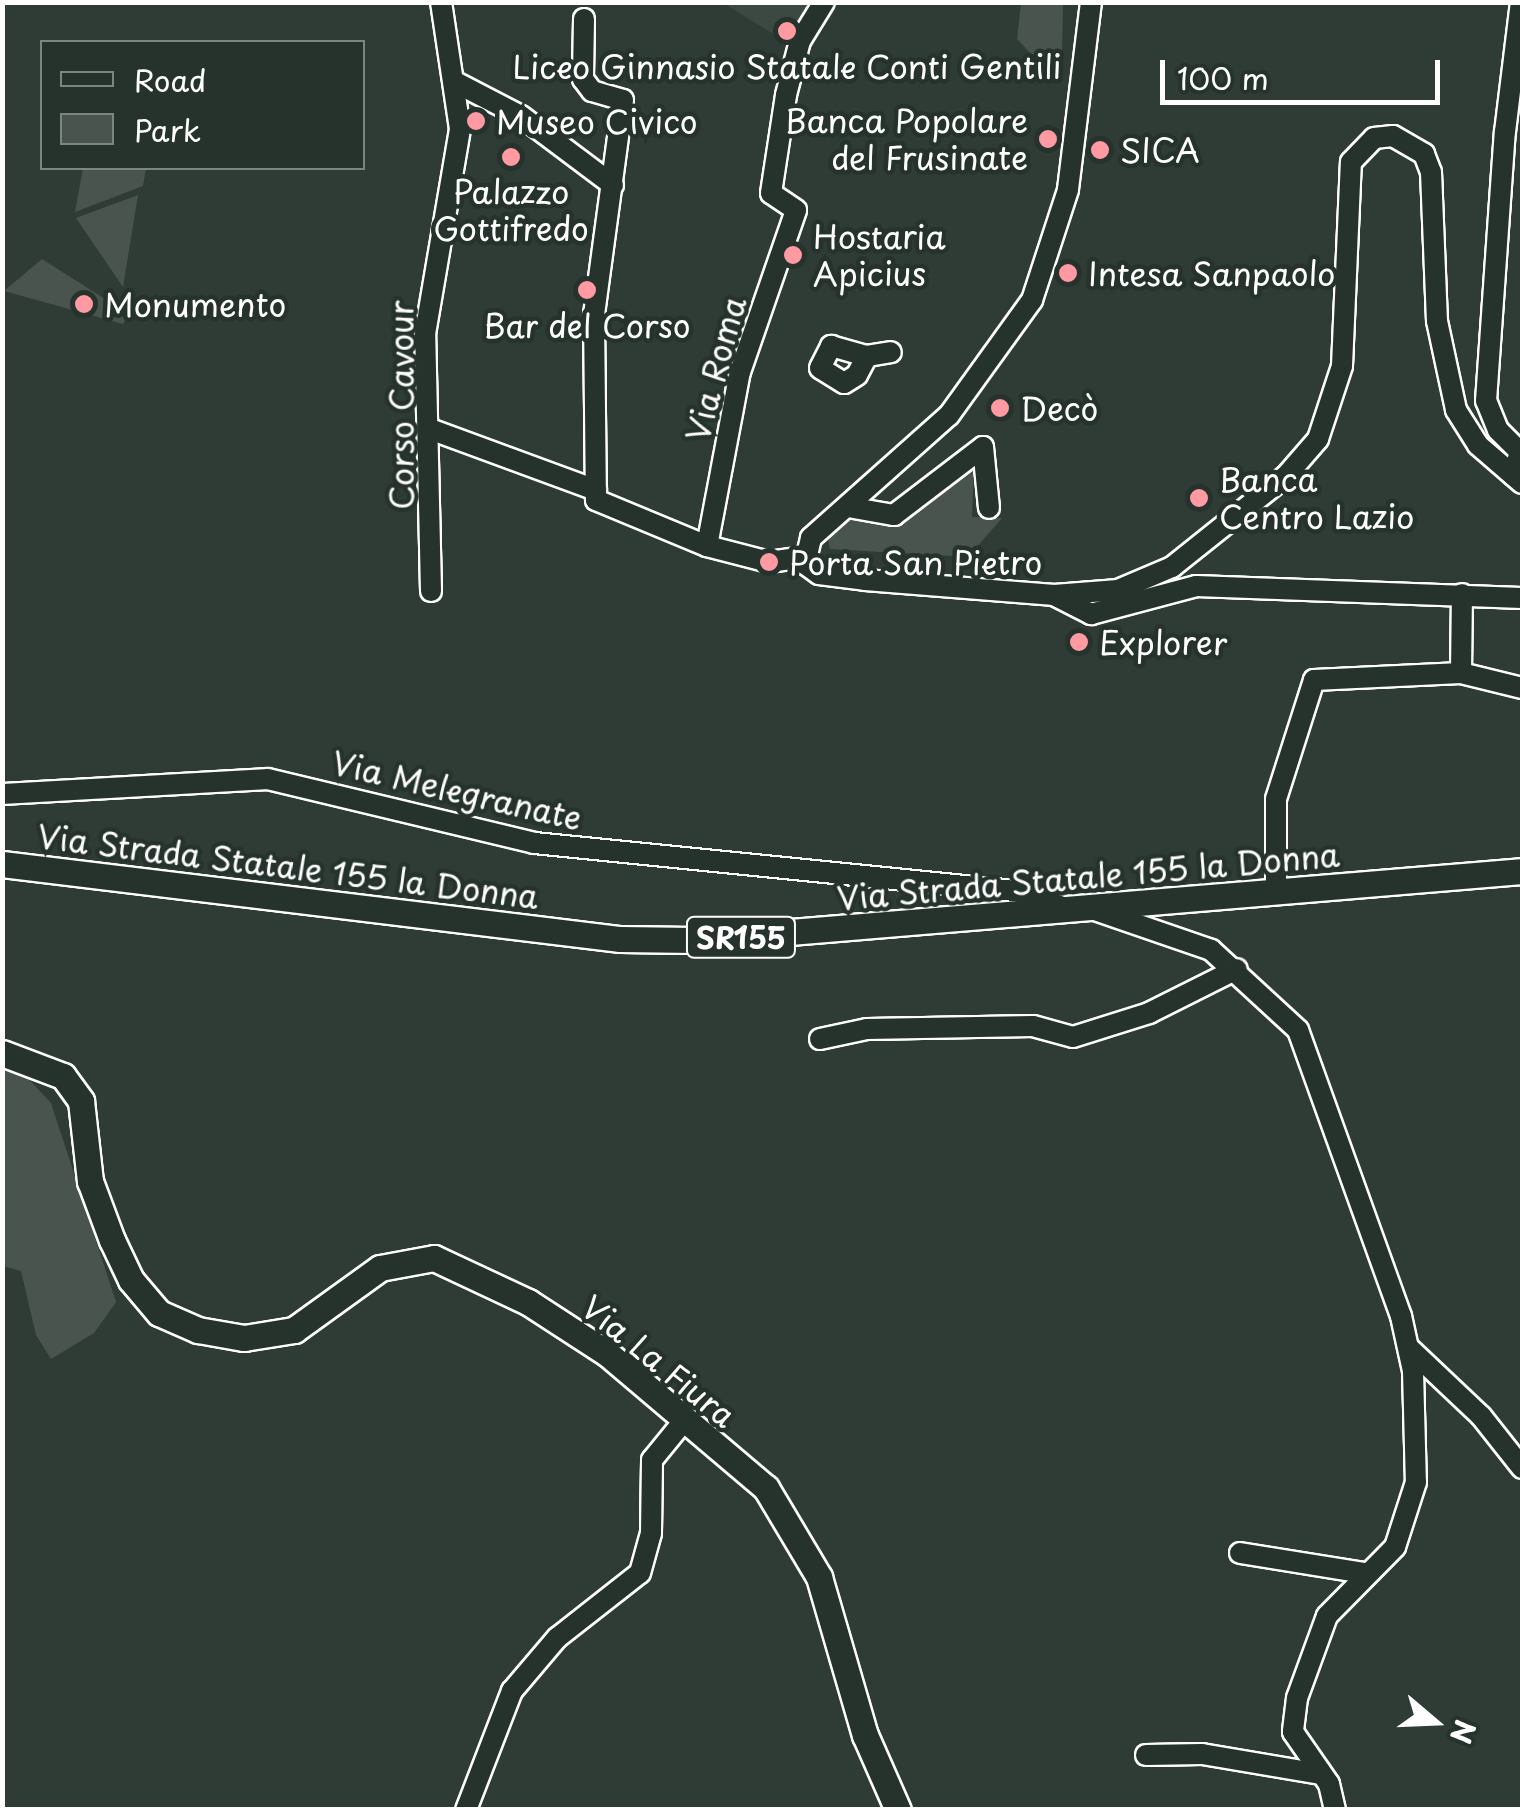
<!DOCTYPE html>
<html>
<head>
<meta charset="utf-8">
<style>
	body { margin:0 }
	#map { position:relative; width:1525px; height:1812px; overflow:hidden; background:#2f3b35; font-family:"Playpen Sans",sans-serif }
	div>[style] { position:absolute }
	.built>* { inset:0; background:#3c4842 }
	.green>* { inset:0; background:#4a544f }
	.roads { filter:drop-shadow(2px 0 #fff) drop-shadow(-2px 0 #fff) drop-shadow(0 2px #fff) drop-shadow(0 -2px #fff) }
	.minor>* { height:20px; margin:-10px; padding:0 10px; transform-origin:10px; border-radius:10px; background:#26332d }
	.major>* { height:25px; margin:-12.5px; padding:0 12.5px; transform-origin:12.5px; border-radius:12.5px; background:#26332d }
	.dots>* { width:28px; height:28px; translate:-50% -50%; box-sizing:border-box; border:5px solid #26332d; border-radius:50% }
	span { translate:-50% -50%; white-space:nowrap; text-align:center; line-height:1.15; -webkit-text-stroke:9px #26332d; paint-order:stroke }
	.shield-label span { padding:2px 8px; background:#26332d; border:2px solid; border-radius:8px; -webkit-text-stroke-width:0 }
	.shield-label { font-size:30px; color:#fff; font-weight:700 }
	.poi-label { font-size:32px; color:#fff }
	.left { translate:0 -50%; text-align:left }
	.right { translate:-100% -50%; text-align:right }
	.street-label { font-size:32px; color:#fff }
	.frame { position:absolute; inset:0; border:5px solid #fff; pointer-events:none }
	.legend { position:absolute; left:40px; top:40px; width:325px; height:130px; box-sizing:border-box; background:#26332d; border:2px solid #7d8581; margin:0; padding:12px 18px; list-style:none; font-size:30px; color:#fff }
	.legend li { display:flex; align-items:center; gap:20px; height:50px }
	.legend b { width:50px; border:2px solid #7d8581 }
	.north { position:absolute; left:1385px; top:1672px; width:100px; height:100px; -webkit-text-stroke:8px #26332d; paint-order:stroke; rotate:109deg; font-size:28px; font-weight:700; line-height:40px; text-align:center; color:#fff }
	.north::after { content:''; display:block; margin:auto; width:35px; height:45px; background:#fff; clip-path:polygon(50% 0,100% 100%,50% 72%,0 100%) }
	.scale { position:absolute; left:1160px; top:60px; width:280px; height:45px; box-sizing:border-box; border:5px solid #fff; border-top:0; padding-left:12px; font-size:30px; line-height:35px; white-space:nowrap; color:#fff; -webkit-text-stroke:8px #26332d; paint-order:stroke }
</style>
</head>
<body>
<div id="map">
	<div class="built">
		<i style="clip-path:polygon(723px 3px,820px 3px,793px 46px)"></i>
	</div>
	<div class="green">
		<i style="clip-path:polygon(1021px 3px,1063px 3px,1062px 56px,1031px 54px,1017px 39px)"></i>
		<i style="clip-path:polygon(83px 168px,146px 168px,143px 186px,75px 212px)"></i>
		<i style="clip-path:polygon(138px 195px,123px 287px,76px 218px)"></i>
		<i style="clip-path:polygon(42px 259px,105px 299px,127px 317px,123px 324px,4px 291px)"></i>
		<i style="clip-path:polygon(975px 440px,972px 517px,1002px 518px,968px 557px,830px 549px,827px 535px,850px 516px,896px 509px)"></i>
		<i style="clip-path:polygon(2px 1071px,23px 1073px,51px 1103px,116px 1302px,94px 1333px,51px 1359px,36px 1335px,21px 1271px,3px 1266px)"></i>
	</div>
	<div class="roads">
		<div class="minor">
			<i style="left:1091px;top:2px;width:189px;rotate:97deg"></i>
			<i style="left:1068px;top:190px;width:116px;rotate:108.1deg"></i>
			<i style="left:1032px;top:300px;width:142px;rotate:125.8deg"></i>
			<i style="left:949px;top:415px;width:185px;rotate:138.3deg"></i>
			<i style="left:811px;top:538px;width:27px;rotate:103deg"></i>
			<i style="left:805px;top:564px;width:17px;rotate:36deg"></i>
			<i style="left:819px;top:574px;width:46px;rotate:7.4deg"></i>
			<i style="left:865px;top:580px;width:190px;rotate:4.5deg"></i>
			<i style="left:1054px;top:595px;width:64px;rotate:-4.5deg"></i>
			<i style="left:1118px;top:590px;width:59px;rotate:-23.1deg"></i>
			<i style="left:1172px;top:567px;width:146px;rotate:-38.6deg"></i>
			<i style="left:1286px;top:476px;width:49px;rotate:-49.1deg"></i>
			<i style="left:1318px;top:439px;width:77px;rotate:-71.8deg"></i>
			<i style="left:1342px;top:366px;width:204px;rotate:-87.5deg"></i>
			<i style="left:1351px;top:162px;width:33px;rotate:-46deg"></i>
			<i style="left:1374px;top:138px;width:19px;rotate:-6deg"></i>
			<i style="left:1393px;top:136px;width:36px;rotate:30deg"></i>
			<i style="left:1424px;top:154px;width:19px;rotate:69deg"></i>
			<i style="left:1431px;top:172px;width:149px;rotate:87.7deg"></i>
			<i style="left:1437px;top:321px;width:91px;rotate:77.9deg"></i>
			<i style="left:1456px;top:410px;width:41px;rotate:57.8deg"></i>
			<i style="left:1478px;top:445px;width:58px;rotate:40.8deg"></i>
			<i style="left:584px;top:19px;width:60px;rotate:91deg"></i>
			<i style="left:583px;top:79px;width:15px;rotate:53deg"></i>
			<i style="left:592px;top:91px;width:32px;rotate:16deg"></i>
			<i style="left:623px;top:100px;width:217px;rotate:97.7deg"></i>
			<i style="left:594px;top:315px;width:185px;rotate:89.4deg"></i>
			<i style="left:596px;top:500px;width:120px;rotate:22.5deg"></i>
			<i style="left:707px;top:546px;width:64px;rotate:14.5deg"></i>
			<i style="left:769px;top:562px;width:34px;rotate:-8deg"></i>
			<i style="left:457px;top:83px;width:72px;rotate:27.3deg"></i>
			<i style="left:521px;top:116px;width:115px;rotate:36.9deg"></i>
			<i style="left:867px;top:356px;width:21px;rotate:118deg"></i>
			<i style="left:857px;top:375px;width:15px;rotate:148deg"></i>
			<i style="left:844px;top:383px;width:28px;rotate:-148deg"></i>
			<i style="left:820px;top:368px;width:25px;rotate:-63deg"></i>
			<i style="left:831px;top:346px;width:37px;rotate:16deg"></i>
			<i style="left:867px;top:356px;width:24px;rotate:-9deg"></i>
			<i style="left:430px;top:429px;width:177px;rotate:20.2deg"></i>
			<i style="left:1513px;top:475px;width:24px;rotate:-73deg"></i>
			<i style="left:1520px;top:452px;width:31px;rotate:-135deg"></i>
			<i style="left:1498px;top:430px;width:31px;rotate:-112deg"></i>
			<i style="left:1486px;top:401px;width:270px;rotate:-86deg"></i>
			<i style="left:1505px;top:132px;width:131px;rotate:-83deg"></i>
			<i style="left:848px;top:507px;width:47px;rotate:9.9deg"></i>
			<i style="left:894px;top:515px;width:112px;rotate:-37.4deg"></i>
			<i style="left:983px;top:447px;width:61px;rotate:84.4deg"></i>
			<i style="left:707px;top:546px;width:177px;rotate:-79.3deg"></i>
			<i style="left:740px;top:372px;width:171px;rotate:-70.9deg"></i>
			<i style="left:796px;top:210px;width:30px;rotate:-146deg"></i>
			<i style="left:771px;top:193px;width:99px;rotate:-81.3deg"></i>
			<i style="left:786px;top:95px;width:56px;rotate:-75.5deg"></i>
			<i style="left:800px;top:41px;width:46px;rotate:-58.4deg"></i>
			<i style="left:431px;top:591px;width:257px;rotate:-91.3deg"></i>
			<i style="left:425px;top:334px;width:208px;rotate:-80.3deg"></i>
			<i style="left:460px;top:129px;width:128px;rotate:-98.5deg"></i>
			<i style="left:1054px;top:595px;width:42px;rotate:27.2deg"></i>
			<i style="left:1091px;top:614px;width:109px;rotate:-14.9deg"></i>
			<i style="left:1196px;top:586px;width:326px;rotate:2.1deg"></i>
			<i style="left:1461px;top:673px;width:79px;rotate:-89.3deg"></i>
			<i style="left:2px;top:794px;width:266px;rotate:-3.2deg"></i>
			<i style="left:268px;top:779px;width:274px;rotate:13.5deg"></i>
			<i style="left:534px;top:843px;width:493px;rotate:5.7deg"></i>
			<i style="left:1025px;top:892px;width:45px;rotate:22deg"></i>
			<i style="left:1276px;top:894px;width:95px;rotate:-90deg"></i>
			<i style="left:1276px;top:799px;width:125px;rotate:-72.3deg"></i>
			<i style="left:1314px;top:680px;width:147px;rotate:-2.7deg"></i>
			<i style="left:1461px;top:673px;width:63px;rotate:13.8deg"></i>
			<i style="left:1095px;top:910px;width:123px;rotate:19deg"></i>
			<i style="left:1211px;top:950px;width:118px;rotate:42.6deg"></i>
			<i style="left:1298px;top:1030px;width:304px;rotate:70.2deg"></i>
			<i style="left:1401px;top:1316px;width:56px;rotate:77.7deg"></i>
			<i style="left:1413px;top:1371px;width:111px;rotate:88.5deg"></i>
			<i style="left:1416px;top:1482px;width:68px;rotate:107.9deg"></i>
			<i style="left:1395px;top:1547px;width:97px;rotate:134.6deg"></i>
			<i style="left:1327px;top:1616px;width:87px;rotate:110.1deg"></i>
			<i style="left:1297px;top:1698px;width:34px;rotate:97deg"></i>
			<i style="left:1293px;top:1732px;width:63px;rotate:55.3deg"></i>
			<i style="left:1329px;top:1784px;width:27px;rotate:77deg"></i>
			<i style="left:820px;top:1039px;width:48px;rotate:-12deg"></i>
			<i style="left:867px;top:1029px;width:166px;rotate:-1deg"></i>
			<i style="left:1033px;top:1026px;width:41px;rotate:15.4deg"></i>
			<i style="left:1073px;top:1037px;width:80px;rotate:-17.5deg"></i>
			<i style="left:1149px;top:1013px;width:98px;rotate:-26.6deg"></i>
			<i style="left:1409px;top:1348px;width:99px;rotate:43.4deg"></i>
			<i style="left:1481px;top:1416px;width:66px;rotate:51.7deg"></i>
			<i style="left:1240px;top:1553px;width:125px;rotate:9.2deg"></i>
			<i style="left:1146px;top:1755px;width:56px;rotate:-1deg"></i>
			<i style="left:1202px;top:1754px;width:120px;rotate:9.6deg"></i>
			<i style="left:466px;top:1810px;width:128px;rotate:-68.9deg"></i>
			<i style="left:512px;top:1691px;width:70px;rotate:-49.7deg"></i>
			<i style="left:557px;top:1638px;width:105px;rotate:-38.1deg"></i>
			<i style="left:640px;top:1573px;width:41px;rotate:-74.6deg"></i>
			<i style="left:651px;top:1533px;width:73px;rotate:-89.2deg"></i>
			<i style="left:652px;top:1460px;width:49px;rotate:-50.8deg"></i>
		</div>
		<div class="major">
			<i style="left:2px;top:864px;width:623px;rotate:6.92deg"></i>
			<i style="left:620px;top:939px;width:74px;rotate:0.8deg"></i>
			<i style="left:694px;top:940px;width:831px;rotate:-4.76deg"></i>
			<i style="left:2px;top:1053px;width:65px;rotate:20.7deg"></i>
			<i style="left:63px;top:1076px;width:31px;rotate:54deg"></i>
			<i style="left:81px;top:1101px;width:81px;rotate:83.6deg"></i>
			<i style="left:90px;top:1181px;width:63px;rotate:69.6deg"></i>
			<i style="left:112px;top:1240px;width:44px;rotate:64.6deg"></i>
			<i style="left:131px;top:1280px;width:43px;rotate:49.7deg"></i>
			<i style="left:159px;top:1313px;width:43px;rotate:23.6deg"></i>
			<i style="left:198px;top:1330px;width:47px;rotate:9.9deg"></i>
			<i style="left:244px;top:1338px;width:51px;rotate:-9.1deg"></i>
			<i style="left:294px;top:1330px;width:106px;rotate:-35.8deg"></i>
			<i style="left:380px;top:1268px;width:55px;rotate:-10.5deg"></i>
			<i style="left:434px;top:1258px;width:104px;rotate:25.1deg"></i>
			<i style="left:528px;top:1302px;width:95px;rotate:33deg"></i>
			<i style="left:608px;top:1354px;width:207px;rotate:40.3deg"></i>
			<i style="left:766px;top:1488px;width:104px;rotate:59.2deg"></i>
			<i style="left:819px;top:1577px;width:165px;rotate:73.8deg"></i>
			<i style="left:865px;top:1735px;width:82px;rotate:66.3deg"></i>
		</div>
	</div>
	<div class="dots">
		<i style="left:787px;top:31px;background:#ff9aa2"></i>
		<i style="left:476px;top:121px;background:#ff9aa2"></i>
		<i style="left:1048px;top:139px;background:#ff9aa2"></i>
		<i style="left:1100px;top:150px;background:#ff9aa2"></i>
		<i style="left:511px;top:157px;background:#ff9aa2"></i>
		<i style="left:793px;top:255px;background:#ff9aa2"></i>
		<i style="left:1068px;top:273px;background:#ff9aa2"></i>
		<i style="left:587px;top:290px;background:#ff9aa2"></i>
		<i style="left:84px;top:304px;background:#ff9aa2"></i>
		<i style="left:1000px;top:408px;background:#ff9aa2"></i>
		<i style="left:1199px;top:498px;background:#ff9aa2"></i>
		<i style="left:769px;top:562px;background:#ff9aa2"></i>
		<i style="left:1079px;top:642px;background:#ff9aa2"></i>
	</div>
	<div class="shield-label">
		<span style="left:741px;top:937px">SR155</span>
	</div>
	<div class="poi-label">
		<span style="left:787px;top:66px">Liceo Ginnasio Statale Conti Gentili</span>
		<span class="left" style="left:496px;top:121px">Museo Civico</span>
		<span class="right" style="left:1028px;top:139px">Banca Popolare<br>del Frusinate</span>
		<span class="left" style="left:1120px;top:150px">SICA</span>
		<span style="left:511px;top:210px">Palazzo<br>Gottifredo</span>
		<span class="left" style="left:813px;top:255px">Hostaria<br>Apicius</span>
		<span class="left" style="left:1088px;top:273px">Intesa Sanpaolo</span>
		<span class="left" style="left:104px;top:304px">Monumento</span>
		<span style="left:587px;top:325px">Bar del Corso</span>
		<span class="left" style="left:1020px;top:408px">Decò</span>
		<span class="left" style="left:1219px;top:498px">Banca<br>Centro Lazio</span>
		<span class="left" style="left:789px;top:562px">Porta San Pietro</span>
		<span class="left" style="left:1099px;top:642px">Explorer</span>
	</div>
	<div class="street-label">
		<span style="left:715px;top:369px;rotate:-75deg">Via Roma</span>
		<span style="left:401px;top:405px;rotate:-90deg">Corso Cavour</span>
		<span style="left:457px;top:790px;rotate:13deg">Via Melegranate</span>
		<span style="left:288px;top:866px;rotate:7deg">Via Strada Statale 155 la Donna</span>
		<span style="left:1088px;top:876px;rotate:-5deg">Via Strada Statale 155 la Donna</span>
		<span style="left:659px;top:1361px;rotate:39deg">Via La Fiura</span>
	</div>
	<div class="frame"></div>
	<ul class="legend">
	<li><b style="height:12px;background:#26332d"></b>Road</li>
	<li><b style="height:28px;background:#4a544f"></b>Park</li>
	</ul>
	<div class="north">N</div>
	<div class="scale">100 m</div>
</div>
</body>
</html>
